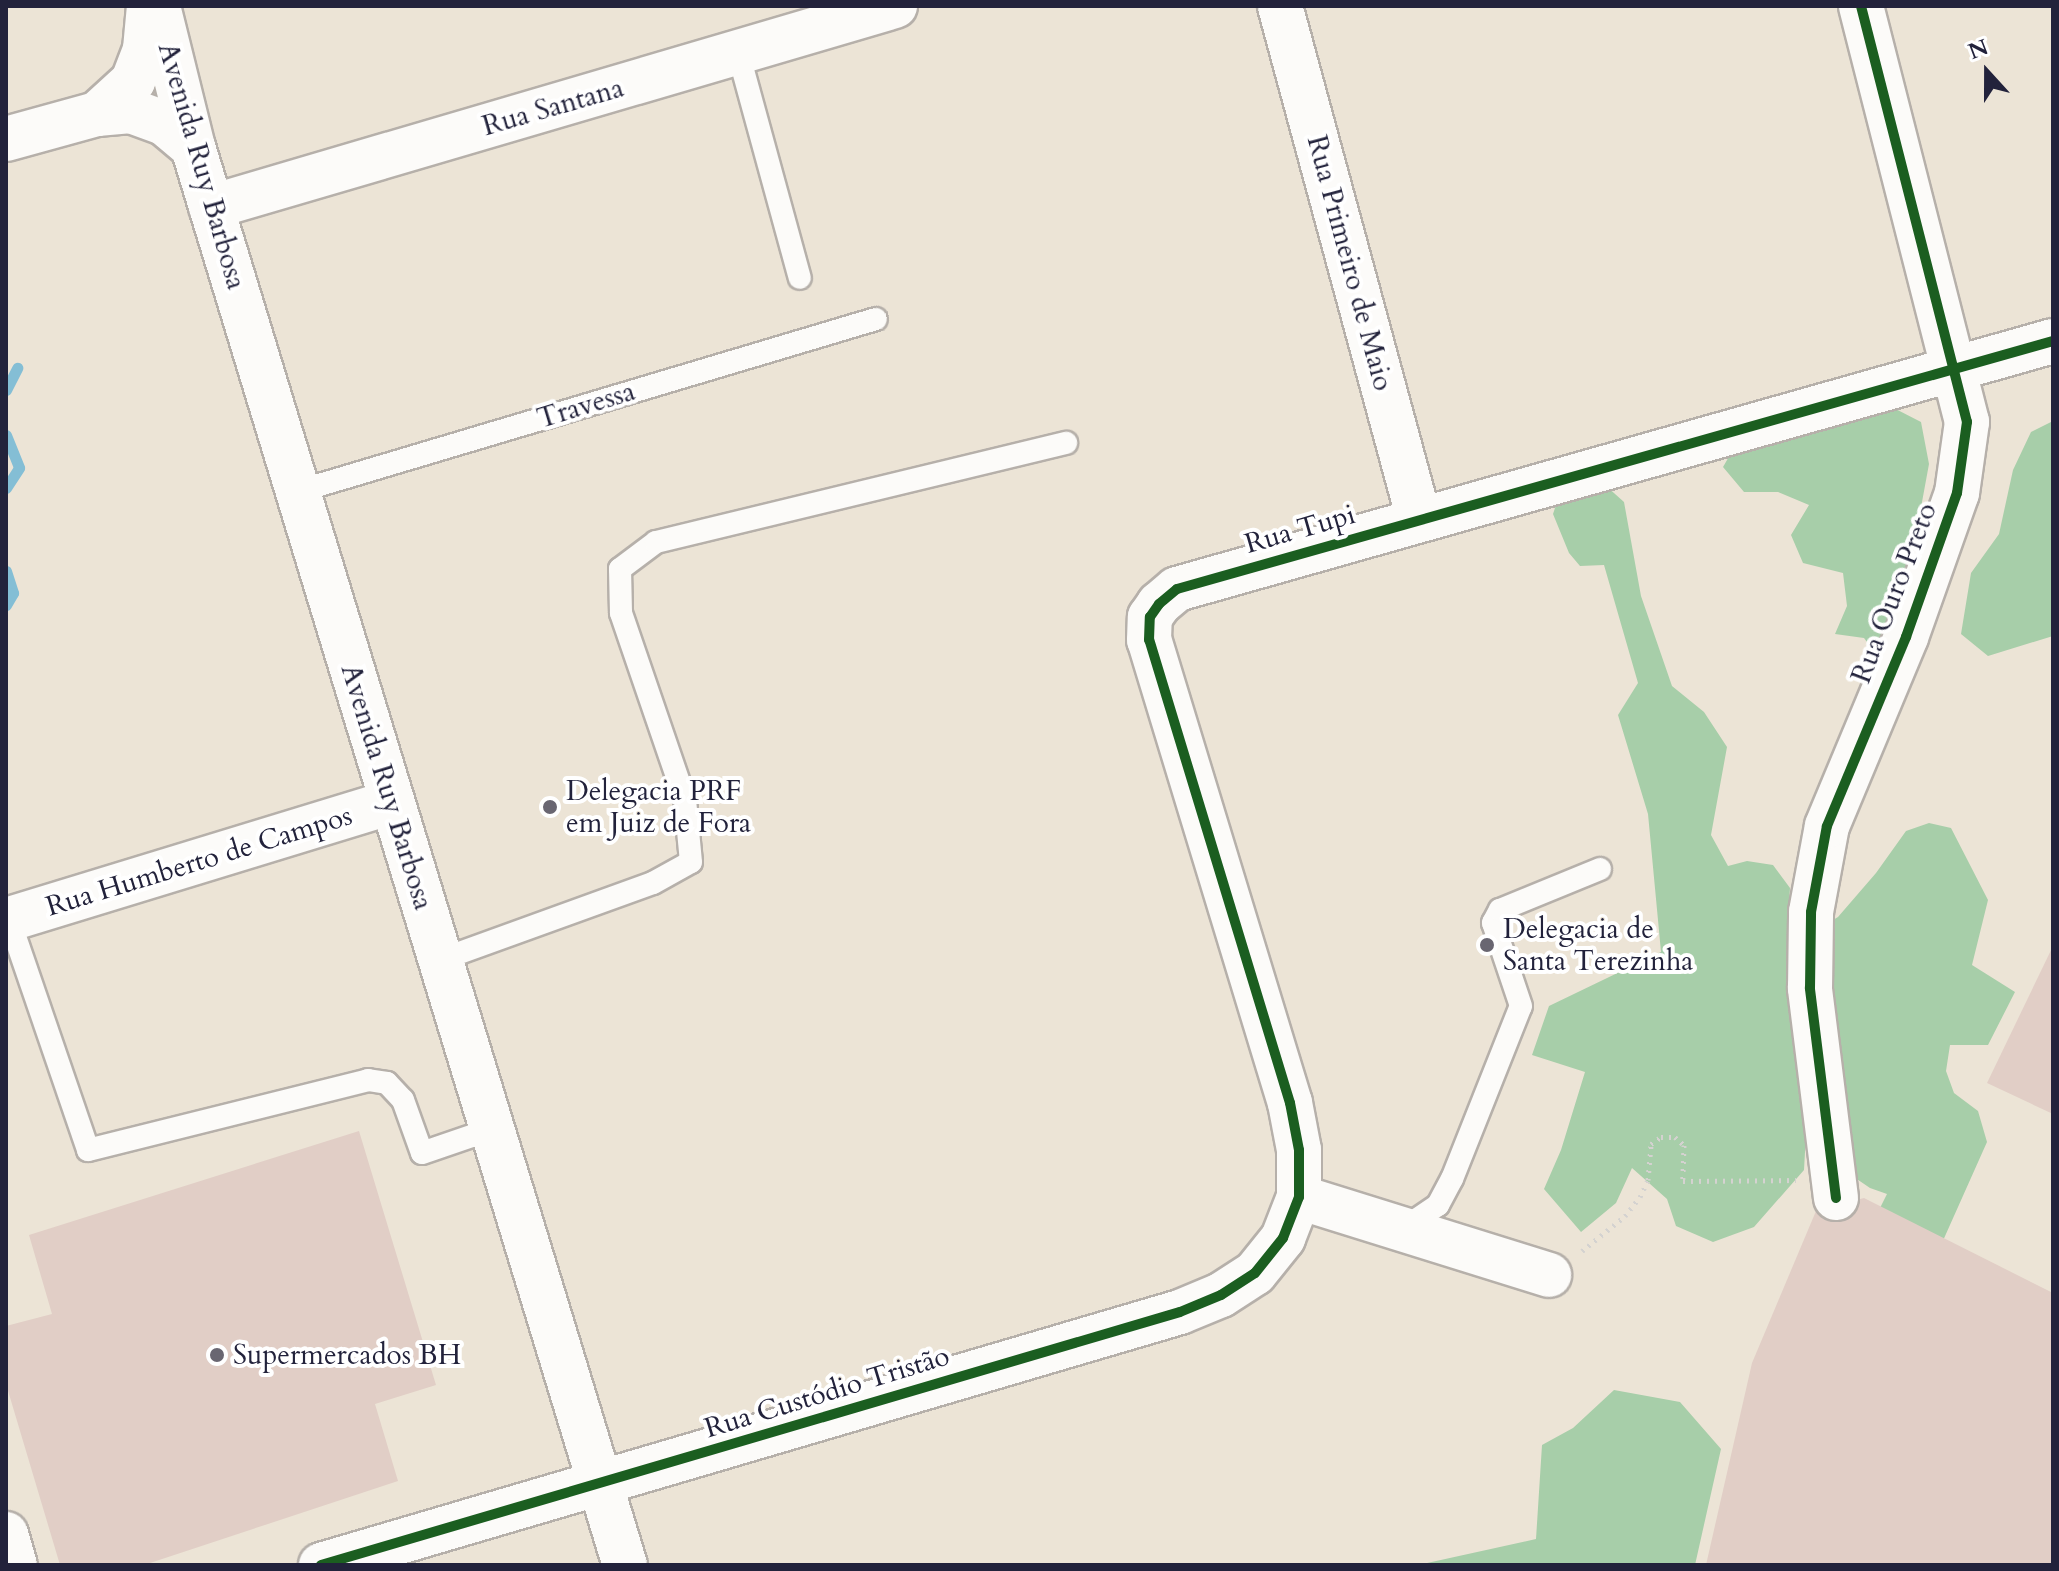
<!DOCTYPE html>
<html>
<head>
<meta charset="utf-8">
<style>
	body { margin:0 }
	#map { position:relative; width:2059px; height:1571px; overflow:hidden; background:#ece4d6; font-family:Cardo,serif }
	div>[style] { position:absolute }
	.forest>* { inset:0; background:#a7cea9 }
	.stream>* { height:11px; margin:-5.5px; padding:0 5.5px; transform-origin:5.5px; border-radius:5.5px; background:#84bed5 }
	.building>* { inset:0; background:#e1cec6 }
	.path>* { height:5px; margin-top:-2.5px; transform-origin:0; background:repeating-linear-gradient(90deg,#d4d2d0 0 2px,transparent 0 8px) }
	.roads { filter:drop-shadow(2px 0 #b6b0aa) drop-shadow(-2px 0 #b6b0aa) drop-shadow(0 2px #b6b0aa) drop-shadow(0 -2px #b6b0aa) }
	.lane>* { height:22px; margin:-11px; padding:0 11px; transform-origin:11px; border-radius:11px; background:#fcfbf9 }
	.street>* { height:44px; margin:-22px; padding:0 22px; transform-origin:22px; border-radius:22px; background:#fcfbf9 }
	.secondary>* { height:44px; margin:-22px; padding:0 22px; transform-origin:22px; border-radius:22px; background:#fcfbf9 }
	.cycleway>* { height:10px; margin:-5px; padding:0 5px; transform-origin:5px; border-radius:5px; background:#1b5e20 }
	.dots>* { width:22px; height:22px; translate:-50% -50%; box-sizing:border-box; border:4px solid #fff; border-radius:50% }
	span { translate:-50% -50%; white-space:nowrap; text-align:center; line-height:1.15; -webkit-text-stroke:8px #fff; paint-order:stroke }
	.street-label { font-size:28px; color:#22223b }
	.poi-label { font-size:28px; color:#22223b }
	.left { translate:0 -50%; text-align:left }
	.frame { position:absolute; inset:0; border:8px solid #22223b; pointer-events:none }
	.north { position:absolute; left:1947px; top:32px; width:80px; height:80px; -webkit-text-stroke:6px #fff; paint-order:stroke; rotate:339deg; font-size:22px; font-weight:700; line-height:32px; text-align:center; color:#22223b }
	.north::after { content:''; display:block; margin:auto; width:28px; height:36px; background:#22223b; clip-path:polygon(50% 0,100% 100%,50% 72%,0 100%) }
</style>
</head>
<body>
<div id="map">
	<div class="forest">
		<i style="clip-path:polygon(1882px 402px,1921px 422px,1929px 464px,1913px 551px,1882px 662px,1864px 638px,1835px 634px,1847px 606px,1843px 573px,1803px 563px,1791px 535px,1809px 505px,1778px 492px,1744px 492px,1723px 467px,1738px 441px)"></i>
		<i style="clip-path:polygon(2053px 421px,2053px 636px,1988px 656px,1961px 634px,1971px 573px,1999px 534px,2013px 470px,2031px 432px)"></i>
		<i style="clip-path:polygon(1605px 485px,1624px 502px,1641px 596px,1672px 686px,1704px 712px,1727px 747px,1711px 835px,1728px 866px,1747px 861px,1773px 865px,1790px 888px,1787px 931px,1808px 1098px,1804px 1170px,1754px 1227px,1713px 1242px,1676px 1226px,1667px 1199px,1632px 1168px,1616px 1203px,1581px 1232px,1544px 1189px,1561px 1150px,1585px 1072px,1532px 1055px,1549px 1006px,1661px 952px,1648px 814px,1618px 715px,1638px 683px,1604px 565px,1580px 566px,1569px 553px,1553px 514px,1558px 499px)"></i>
		<i style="clip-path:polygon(1929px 823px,1951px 828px,1988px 900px,1972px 965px,2015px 992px,1988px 1045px,1950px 1045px,1946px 1071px,1954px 1093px,1978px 1111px,1987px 1142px,1929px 1272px,1867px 1234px,1887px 1194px,1870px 1188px,1845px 1171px,1823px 926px,1838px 917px,1876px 873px,1906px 831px)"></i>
		<i style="clip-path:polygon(1614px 1390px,1680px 1402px,1721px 1449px,1695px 1565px,1418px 1565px,1536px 1539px,1542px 1445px,1573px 1428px)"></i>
	</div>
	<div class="stream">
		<i style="left:6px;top:390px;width:25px;rotate:-63deg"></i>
		<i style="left:6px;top:435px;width:35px;rotate:68deg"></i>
		<i style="left:19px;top:468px;width:24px;rotate:123deg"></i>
		<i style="left:6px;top:571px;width:23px;rotate:72deg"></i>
		<i style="left:13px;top:593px;width:14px;rotate:120deg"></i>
	</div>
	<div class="building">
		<i style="clip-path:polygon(2053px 946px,2053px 1114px,1987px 1083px)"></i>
		<i style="clip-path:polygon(359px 1131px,436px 1385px,375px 1404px,398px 1481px,144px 1565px,60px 1565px,6px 1384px,6px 1326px,52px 1314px,29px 1235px)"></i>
		<i style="clip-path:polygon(1864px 1198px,2053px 1293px,2053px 1565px,1706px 1565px,1752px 1363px,1816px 1211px)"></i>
	</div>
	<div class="path">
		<i style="left:1582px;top:1251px;width:55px;rotate:-39.1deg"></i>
		<i style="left:1625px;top:1216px;width:24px;rotate:-52deg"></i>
		<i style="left:1640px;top:1197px;width:19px;rotate:-65deg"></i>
		<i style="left:1648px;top:1180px;width:36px;rotate:-85deg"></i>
		<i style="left:1651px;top:1144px;width:12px;rotate:-35deg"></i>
		<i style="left:1661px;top:1137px;width:14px"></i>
		<i style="left:1675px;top:1137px;width:12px;rotate:42deg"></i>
		<i style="left:1684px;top:1145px;width:36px;rotate:92deg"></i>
		<i style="left:1683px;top:1181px;width:113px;rotate:-0.5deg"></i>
	</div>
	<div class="roads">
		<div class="lane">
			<i style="left:738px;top:52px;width:234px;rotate:74.7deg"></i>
			<i style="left:296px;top:492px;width:605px;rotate:-16.61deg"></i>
			<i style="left:9px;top:919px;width:244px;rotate:71.1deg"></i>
			<i style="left:88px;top:1150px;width:289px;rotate:-14deg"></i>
			<i style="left:368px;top:1080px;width:19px;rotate:9deg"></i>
			<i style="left:387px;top:1083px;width:23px;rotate:47deg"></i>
			<i style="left:403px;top:1100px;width:56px;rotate:70.3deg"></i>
			<i style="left:422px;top:1153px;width:74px;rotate:-18.9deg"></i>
			<i style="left:440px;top:960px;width:226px;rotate:-19.9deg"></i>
			<i style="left:653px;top:883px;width:43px;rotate:-28.9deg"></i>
			<i style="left:691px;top:862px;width:62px;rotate:-95.5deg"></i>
			<i style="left:685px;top:800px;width:198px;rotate:-108.9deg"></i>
			<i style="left:621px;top:613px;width:44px;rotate:-91.3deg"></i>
			<i style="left:620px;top:569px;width:45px;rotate:-36.9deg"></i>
			<i style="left:656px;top:542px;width:422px;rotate:-13.6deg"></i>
			<i style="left:1404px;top:1228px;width:41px;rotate:-34.1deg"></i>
			<i style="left:1438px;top:1205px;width:30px;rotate:-62deg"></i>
			<i style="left:1452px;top:1179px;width:186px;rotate:-68.3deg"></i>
			<i style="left:1521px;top:1006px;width:88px;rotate:-108.6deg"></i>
			<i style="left:1493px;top:923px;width:15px;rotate:-62deg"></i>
			<i style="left:1500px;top:910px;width:108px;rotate:-22.3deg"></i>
		</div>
		<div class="street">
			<i style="left:1280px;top:6px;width:531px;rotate:74.84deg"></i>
			<i style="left:211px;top:207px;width:713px;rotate:-16.38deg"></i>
			<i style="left:6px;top:920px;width:403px;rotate:-17deg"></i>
			<i style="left:1299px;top:1197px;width:262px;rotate:17.3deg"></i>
			<i style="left:1836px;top:1198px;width:212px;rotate:-97.1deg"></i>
			<i style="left:1810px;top:988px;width:76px;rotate:-89.2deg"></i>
			<i style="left:1811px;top:912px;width:87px;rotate:-79.5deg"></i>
			<i style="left:1827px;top:826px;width:205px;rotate:-67.3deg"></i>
			<i style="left:1906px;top:637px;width:153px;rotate:-70.5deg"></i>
			<i style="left:1957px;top:493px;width:72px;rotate:-82deg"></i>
			<i style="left:1967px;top:422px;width:429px;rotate:-104.3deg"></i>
			<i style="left:6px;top:1534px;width:32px;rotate:74deg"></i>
			<i style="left:321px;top:1565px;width:895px;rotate:-16.41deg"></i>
			<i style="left:1180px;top:1312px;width:44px;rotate:-22.5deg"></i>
			<i style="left:1221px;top:1295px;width:40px;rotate:-32.9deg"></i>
			<i style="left:1255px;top:1273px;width:45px;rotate:-51.3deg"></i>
			<i style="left:1283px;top:1238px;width:44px;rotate:-68.7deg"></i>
			<i style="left:1299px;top:1197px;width:47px;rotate:-90deg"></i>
			<i style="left:1299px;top:1150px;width:48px;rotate:-100.8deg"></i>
			<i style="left:1290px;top:1103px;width:484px;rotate:-106.9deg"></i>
			<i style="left:1149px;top:640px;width:23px;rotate:-88deg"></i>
			<i style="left:1150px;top:617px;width:16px;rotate:-55deg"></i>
			<i style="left:1159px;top:604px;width:23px;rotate:-40deg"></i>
			<i style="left:1177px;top:589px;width:910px;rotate:-15.81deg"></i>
		</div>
		<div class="secondary">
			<i style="left:158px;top:6px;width:145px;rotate:76.1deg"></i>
			<i style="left:193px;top:147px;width:1482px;rotate:73.06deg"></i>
			<i style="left:97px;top:114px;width:34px;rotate:-5deg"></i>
			<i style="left:131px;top:111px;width:35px;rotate:20deg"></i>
			<i style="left:164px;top:123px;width:38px;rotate:40deg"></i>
			<i style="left:6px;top:139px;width:94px;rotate:-15.4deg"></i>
			<i style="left:97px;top:114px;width:49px;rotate:-42.5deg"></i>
			<i style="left:133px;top:81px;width:34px;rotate:-69deg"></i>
			<i style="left:145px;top:49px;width:43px;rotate:-84.7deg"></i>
		</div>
	</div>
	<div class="cycleway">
		<i style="left:1836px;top:1198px;width:212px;rotate:-97.1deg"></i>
		<i style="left:1810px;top:988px;width:76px;rotate:-89.2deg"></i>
		<i style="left:1811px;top:912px;width:87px;rotate:-79.5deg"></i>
		<i style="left:1827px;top:826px;width:205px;rotate:-67.3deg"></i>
		<i style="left:1906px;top:637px;width:153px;rotate:-70.5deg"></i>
		<i style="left:1957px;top:493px;width:72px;rotate:-82deg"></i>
		<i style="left:1967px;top:422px;width:429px;rotate:-104.3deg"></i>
		<i style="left:321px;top:1565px;width:895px;rotate:-16.41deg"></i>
		<i style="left:1180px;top:1312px;width:44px;rotate:-22.5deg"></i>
		<i style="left:1221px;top:1295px;width:40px;rotate:-32.9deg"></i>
		<i style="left:1255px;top:1273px;width:45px;rotate:-51.3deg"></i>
		<i style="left:1283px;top:1238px;width:44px;rotate:-68.7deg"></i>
		<i style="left:1299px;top:1197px;width:47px;rotate:-90deg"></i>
		<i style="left:1299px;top:1150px;width:48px;rotate:-100.8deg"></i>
		<i style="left:1290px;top:1103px;width:484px;rotate:-106.9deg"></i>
		<i style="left:1149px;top:640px;width:23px;rotate:-88deg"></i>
		<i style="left:1150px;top:617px;width:16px;rotate:-55deg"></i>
		<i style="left:1159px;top:604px;width:23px;rotate:-40deg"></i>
		<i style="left:1177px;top:589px;width:910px;rotate:-15.81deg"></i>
	</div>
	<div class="dots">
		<i style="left:550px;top:807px;background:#696671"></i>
		<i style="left:1487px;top:945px;background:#696671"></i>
		<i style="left:217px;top:1355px;background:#696671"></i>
	</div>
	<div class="street-label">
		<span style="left:553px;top:107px;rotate:-16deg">Rua Santana</span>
		<span style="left:202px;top:166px;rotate:74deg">Avenida Ruy Barbosa</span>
		<span style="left:1350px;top:263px;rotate:75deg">Rua Primeiro de Maio</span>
		<span style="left:586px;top:405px;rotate:-17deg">Travessa</span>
		<span style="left:1300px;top:529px;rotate:-16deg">Rua Tupi</span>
		<span style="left:1894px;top:593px;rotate:-69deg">Rua Ouro Preto</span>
		<span style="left:387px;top:787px;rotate:73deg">Avenida Ruy Barbosa</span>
		<span style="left:199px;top:861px;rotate:-17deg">Rua Humberto de Campos</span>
		<span style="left:827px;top:1392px;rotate:-17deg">Rua Custódio Tristão</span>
	</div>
	<div class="poi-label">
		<span class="left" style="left:566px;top:807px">Delegacia PRF<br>em Juiz de Fora</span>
		<span class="left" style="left:1503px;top:945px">Delegacia de<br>Santa Terezinha</span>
		<span class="left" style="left:233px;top:1355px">Supermercados BH</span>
	</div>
	<div class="frame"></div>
	<div class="north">N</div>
</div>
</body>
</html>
